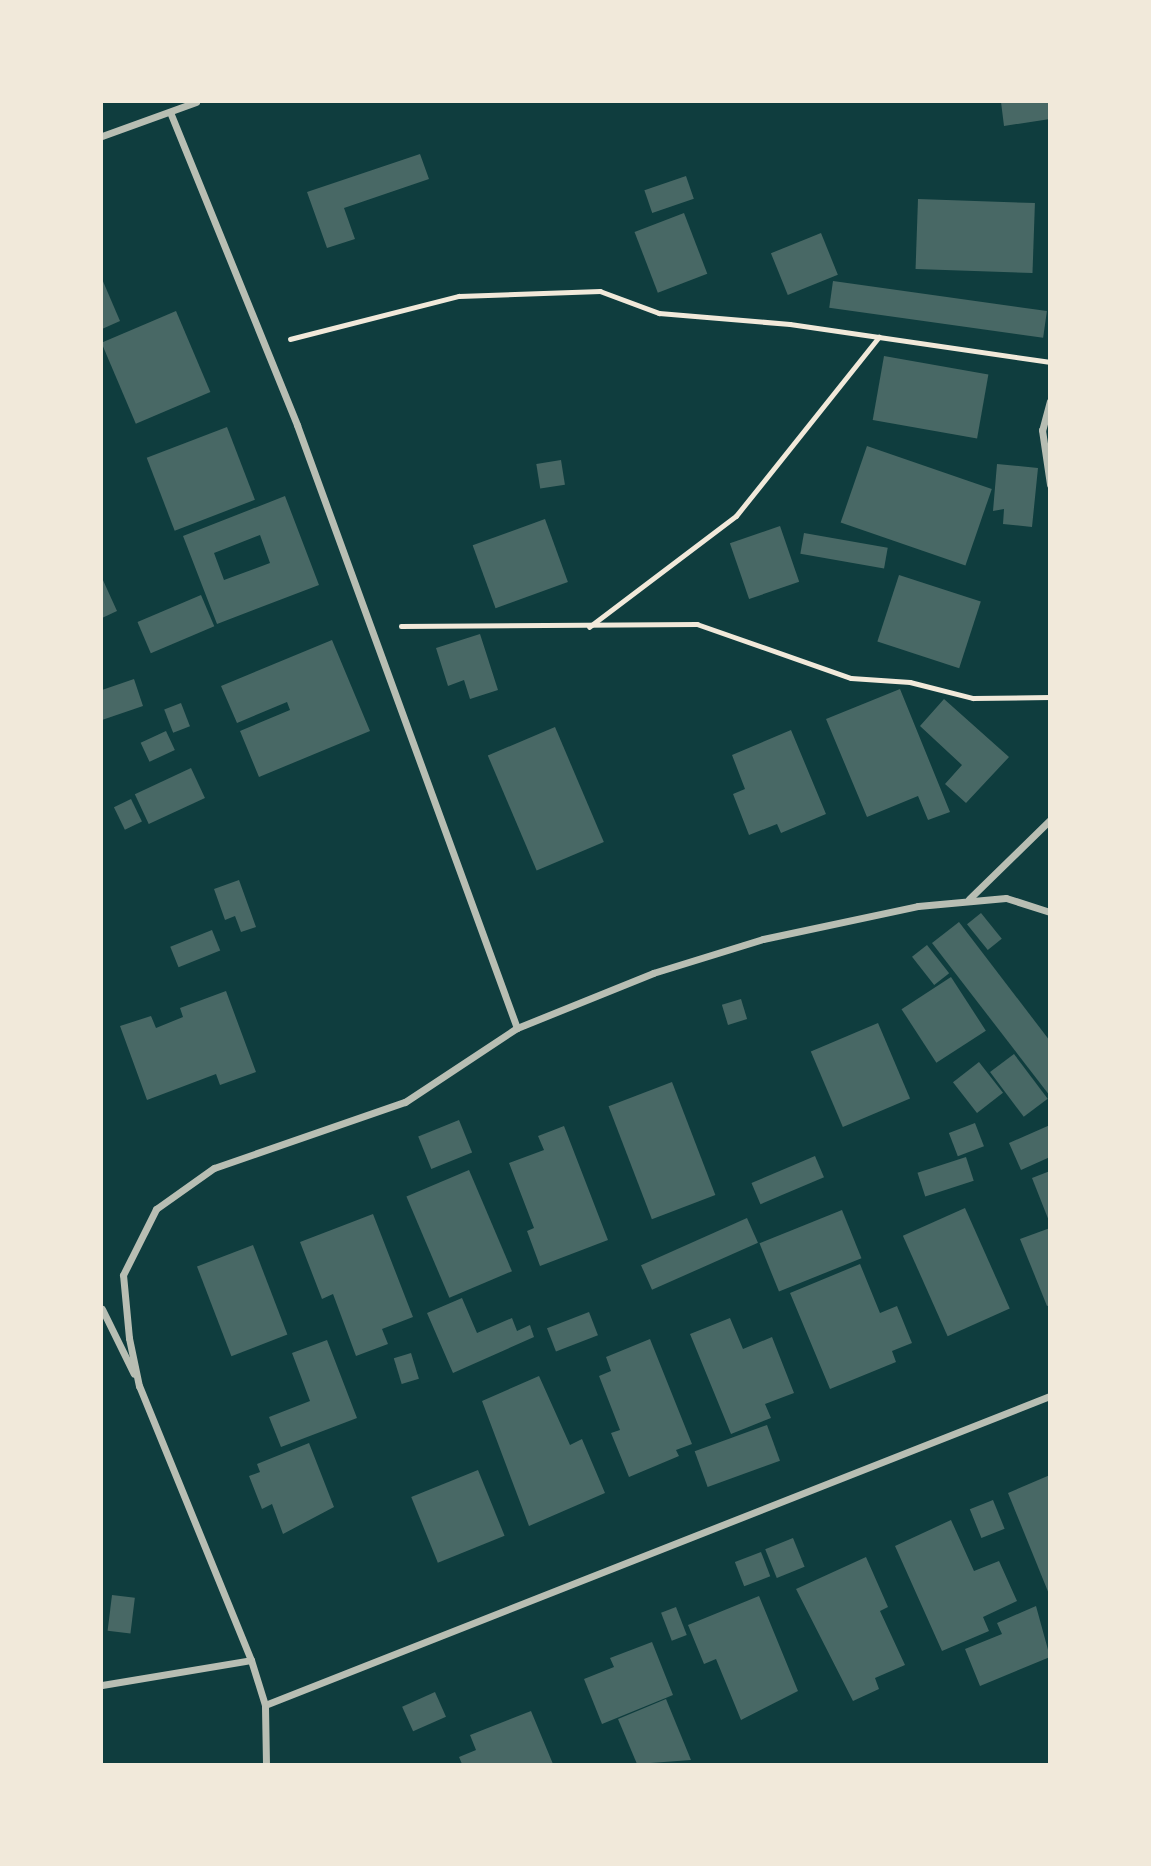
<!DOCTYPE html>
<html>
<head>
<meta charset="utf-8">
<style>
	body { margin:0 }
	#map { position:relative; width:1151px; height:1866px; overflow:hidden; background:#0f3d3e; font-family:Poppins,sans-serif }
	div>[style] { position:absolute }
	.building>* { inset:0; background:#486865; transform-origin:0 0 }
	.path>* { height:4.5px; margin:-2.25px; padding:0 2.25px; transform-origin:2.25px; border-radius:2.25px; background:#f1e9da }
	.minor>* { height:7px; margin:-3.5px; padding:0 3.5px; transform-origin:3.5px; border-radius:3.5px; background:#b8beb3 }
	span { translate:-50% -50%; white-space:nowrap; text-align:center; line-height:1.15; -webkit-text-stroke:6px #f1e9da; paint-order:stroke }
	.frame { position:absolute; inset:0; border:103px solid #f1e9da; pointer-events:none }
</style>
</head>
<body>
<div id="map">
	<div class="building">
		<i style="clip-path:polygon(1001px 102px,1050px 102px,1050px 119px,1004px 126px)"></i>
		<i style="clip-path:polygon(420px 154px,429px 179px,344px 208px,355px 239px,327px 248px,307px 192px)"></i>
		<i style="left:686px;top:176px;width:24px;height:44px;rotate:71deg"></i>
		<i style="left:918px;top:199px;width:117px;height:70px;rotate:2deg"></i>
		<i style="left:684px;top:213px;width:65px;height:53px;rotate:69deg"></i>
		<i style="left:821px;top:233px;width:45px;height:54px;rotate:68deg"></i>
		<i style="clip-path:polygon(102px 279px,120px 321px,102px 329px)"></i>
		<i style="left:833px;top:281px;width:216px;height:27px;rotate:8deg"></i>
		<i style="left:176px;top:311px;width:88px;height:81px;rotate:67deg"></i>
		<i style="left:884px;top:356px;width:106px;height:65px;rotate:10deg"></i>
		<i style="left:227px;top:427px;width:78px;height:86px;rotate:69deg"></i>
		<i style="left:867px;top:446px;width:132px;height:81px;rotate:19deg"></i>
		<i style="left:561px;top:460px;width:25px;height:25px;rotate:81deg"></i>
		<i style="clip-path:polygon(997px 464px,1038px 468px,1032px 527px,1003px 524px,1004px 509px,993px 511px)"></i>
		<i style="clip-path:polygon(evenodd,285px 496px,319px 585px,217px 624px,183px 536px,285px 496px,260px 535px,270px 563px,224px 580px,214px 553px,260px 535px)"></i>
		<i style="left:545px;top:519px;width:67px;height:77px;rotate:70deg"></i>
		<i style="left:780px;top:526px;width:59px;height:53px;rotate:71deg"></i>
		<i style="left:804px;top:533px;width:85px;height:21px;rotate:10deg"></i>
		<i style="left:899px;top:575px;width:86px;height:70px;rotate:18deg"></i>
		<i style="clip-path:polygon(102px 578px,117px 611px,102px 618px)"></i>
		<i style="left:201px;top:595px;width:34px;height:69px;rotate:67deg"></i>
		<i style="clip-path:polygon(480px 634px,498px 690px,470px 699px,464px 680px,448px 686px,436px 648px)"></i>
		<i style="clip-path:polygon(332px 640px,370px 731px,259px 777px,240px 731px,290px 710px,287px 702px,237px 723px,221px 686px)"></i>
		<i style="clip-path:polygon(134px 679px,143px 706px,102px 720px,102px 690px)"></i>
		<i style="clip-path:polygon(900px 689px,950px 812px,928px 820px,918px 796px,867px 817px,826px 719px)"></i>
		<i style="clip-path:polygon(944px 699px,1009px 757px,966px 803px,945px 784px,962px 765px,920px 726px)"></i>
		<i style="left:181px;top:703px;width:25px;height:18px;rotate:69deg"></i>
		<i style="left:555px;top:727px;width:125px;height:73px;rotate:67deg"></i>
		<i style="clip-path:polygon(791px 730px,826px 814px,781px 833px,777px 824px,749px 835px,733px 794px,745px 789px,732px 755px)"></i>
		<i style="left:166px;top:731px;width:21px;height:28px;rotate:65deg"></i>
		<i style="left:191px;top:768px;width:33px;height:62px;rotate:65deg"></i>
		<i style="left:131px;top:799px;width:25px;height:19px;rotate:64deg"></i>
		<i style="clip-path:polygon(239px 880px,256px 927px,241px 932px,235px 916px,225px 920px,214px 889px)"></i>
		<i style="left:981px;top:913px;width:33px;height:18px;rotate:51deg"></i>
		<i style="clip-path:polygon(959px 922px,1050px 1041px,1050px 1096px,932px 943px)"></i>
		<i style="left:212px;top:930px;width:22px;height:45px;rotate:68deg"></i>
		<i style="left:927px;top:945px;width:36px;height:19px;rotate:52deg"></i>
		<i style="left:951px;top:977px;width:64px;height:59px;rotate:57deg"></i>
		<i style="clip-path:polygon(226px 991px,256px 1072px,220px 1085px,216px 1074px,147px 1100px,120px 1026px,151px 1016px,156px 1028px,183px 1017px,180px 1008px)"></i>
		<i style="left:741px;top:999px;width:21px;height:20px;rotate:73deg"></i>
		<i style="left:878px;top:1023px;width:82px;height:73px;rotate:67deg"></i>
		<i style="left:1014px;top:1054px;width:56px;height:30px;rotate:53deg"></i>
		<i style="left:979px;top:1062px;width:39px;height:33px;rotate:52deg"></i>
		<i style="left:672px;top:1082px;width:121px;height:68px;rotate:69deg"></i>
		<i style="left:459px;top:1120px;width:35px;height:44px;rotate:68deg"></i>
		<i style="left:975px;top:1123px;width:25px;height:28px;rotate:69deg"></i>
		<i style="clip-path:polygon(1050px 1125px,1050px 1157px,1021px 1170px,1009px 1143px)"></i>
		<i style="clip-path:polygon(564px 1126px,608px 1240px,540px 1266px,527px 1231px,534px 1228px,509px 1163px,544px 1150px,538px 1136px)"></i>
		<i style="left:815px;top:1156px;width:23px;height:69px;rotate:67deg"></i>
		<i style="left:966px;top:1157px;width:25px;height:51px;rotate:72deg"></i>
		<i style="left:469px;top:1170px;width:110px;height:68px;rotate:67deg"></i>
		<i style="clip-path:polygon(1050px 1171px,1050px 1221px,1049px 1221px,1032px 1178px)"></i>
		<i style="left:965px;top:1208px;width:110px;height:68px;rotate:66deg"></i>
		<i style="left:842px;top:1210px;width:52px;height:89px;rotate:68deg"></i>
		<i style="clip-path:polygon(373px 1214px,413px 1317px,382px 1329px,388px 1344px,356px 1356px,333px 1294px,322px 1299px,300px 1242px)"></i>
		<i style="left:747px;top:1218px;width:27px;height:116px;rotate:66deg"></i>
		<i style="clip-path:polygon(1050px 1228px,1050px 1305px,1047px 1306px,1020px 1239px)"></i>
		<i style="left:253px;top:1245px;width:96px;height:60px;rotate:69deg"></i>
		<i style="clip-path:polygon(860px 1264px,880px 1313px,897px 1306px,912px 1343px,892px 1351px,896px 1362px,830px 1389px,790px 1293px)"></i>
		<i style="clip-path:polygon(462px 1298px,477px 1333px,512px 1318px,517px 1331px,530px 1325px,534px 1337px,453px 1373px,427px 1313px)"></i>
		<i style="left:589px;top:1312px;width:25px;height:45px;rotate:69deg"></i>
		<i style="clip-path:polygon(730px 1318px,743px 1349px,772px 1337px,794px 1393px,765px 1404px,771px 1418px,731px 1434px,690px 1334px)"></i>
		<i style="clip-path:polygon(650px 1339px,692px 1444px,676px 1450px,679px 1456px,629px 1477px,611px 1433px,620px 1430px,599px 1376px,611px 1371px,606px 1357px)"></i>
		<i style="clip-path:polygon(327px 1340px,357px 1418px,281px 1447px,269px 1417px,310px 1401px,292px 1353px)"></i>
		<i style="left:411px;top:1353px;width:27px;height:18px;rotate:73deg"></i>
		<i style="clip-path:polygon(539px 1376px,570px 1445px,582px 1439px,605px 1493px,529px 1526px,482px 1401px)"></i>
		<i style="left:767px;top:1425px;width:38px;height:77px;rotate:70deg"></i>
		<i style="clip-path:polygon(309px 1443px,334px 1507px,283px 1534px,272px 1504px,262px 1509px,249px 1476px,260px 1472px,257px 1464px)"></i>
		<i style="left:478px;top:1470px;width:71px;height:72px;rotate:68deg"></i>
		<i style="clip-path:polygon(1050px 1475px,1050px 1594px,1049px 1594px,1008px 1493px)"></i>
		<i style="left:993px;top:1500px;width:31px;height:25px;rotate:68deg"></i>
		<i style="clip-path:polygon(951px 1520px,974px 1571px,999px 1561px,1017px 1601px,983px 1617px,989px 1631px,942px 1651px,895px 1546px)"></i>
		<i style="left:793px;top:1538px;width:31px;height:30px;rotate:68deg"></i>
		<i style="left:761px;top:1552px;width:26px;height:28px;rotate:69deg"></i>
		<i style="clip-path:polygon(866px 1557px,888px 1607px,880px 1611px,905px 1665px,875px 1678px,879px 1689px,853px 1701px,796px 1589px)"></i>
		<i style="left:112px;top:1595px;width:23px;height:36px;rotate:7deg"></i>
		<i style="clip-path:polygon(759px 1596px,798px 1691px,741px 1720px,716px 1659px,704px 1664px,688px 1625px)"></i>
		<i style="clip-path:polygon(1036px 1606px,1050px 1657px,980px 1686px,965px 1649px,1002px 1634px,997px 1623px)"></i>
		<i style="left:676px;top:1607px;width:30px;height:16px;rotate:69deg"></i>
		<i style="clip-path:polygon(652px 1642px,673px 1695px,602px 1724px,584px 1679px,614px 1667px,610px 1658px)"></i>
		<i style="left:435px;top:1692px;width:27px;height:36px;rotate:66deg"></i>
		<i style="clip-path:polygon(666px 1699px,691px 1760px,637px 1764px,618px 1719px)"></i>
		<i style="clip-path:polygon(531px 1711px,553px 1764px,462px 1764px,459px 1757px,476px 1750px,470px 1735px)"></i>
	</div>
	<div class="path">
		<i style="left:290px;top:339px;width:174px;rotate:-14.3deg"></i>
		<i style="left:459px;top:296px;width:141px;rotate:-2deg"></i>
		<i style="left:600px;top:291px;width:63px;rotate:20.4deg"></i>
		<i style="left:659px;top:313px;width:131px;rotate:4.8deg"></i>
		<i style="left:790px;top:324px;width:263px;rotate:8.3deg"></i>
		<i style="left:401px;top:626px;width:296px;rotate:-0.4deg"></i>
		<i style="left:697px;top:624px;width:163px;rotate:19.3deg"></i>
		<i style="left:851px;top:678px;width:59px;rotate:3.9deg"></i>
		<i style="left:910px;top:682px;width:65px;rotate:14.3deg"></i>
		<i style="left:973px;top:698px;width:77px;rotate:-0.7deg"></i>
		<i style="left:589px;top:627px;width:184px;rotate:-37.1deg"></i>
		<i style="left:736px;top:516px;width:229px;rotate:-51.4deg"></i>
	</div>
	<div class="minor">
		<i style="left:170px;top:112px;width:338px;rotate:67.9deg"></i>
		<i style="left:297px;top:425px;width:642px;rotate:69.96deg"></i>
		<i style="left:102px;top:136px;width:100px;rotate:-19.9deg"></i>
		<i style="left:1050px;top:401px;width:30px;rotate:105deg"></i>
		<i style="left:1042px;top:430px;width:55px;rotate:81.6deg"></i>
		<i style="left:969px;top:899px;width:113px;rotate:-44.3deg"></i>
		<i style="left:102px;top:1309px;width:72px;rotate:63.8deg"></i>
		<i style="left:102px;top:1685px;width:151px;rotate:-9.5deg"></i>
		<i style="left:265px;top:1705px;width:844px;rotate:-21.49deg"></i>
		<i style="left:266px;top:1764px;width:59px;rotate:-91deg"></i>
		<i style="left:265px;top:1705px;width:47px;rotate:-107.3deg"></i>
		<i style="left:251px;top:1660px;width:296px;rotate:-112.2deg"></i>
		<i style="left:139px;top:1386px;width:49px;rotate:-101.8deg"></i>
		<i style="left:129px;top:1338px;width:63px;rotate:-95.4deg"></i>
		<i style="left:123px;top:1275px;width:74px;rotate:-63.4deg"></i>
		<i style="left:156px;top:1209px;width:71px;rotate:-35.3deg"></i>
		<i style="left:214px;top:1168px;width:202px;rotate:-19.1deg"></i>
		<i style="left:405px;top:1102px;width:134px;rotate:-33.5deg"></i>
		<i style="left:517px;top:1028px;width:147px;rotate:-22deg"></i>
		<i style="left:653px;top:973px;width:115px;rotate:-17.2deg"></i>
		<i style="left:763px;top:939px;width:158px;rotate:-12deg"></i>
		<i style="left:918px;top:906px;width:88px;rotate:-5.2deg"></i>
		<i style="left:1006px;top:898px;width:46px;rotate:17.7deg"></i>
	</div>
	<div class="frame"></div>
</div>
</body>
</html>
